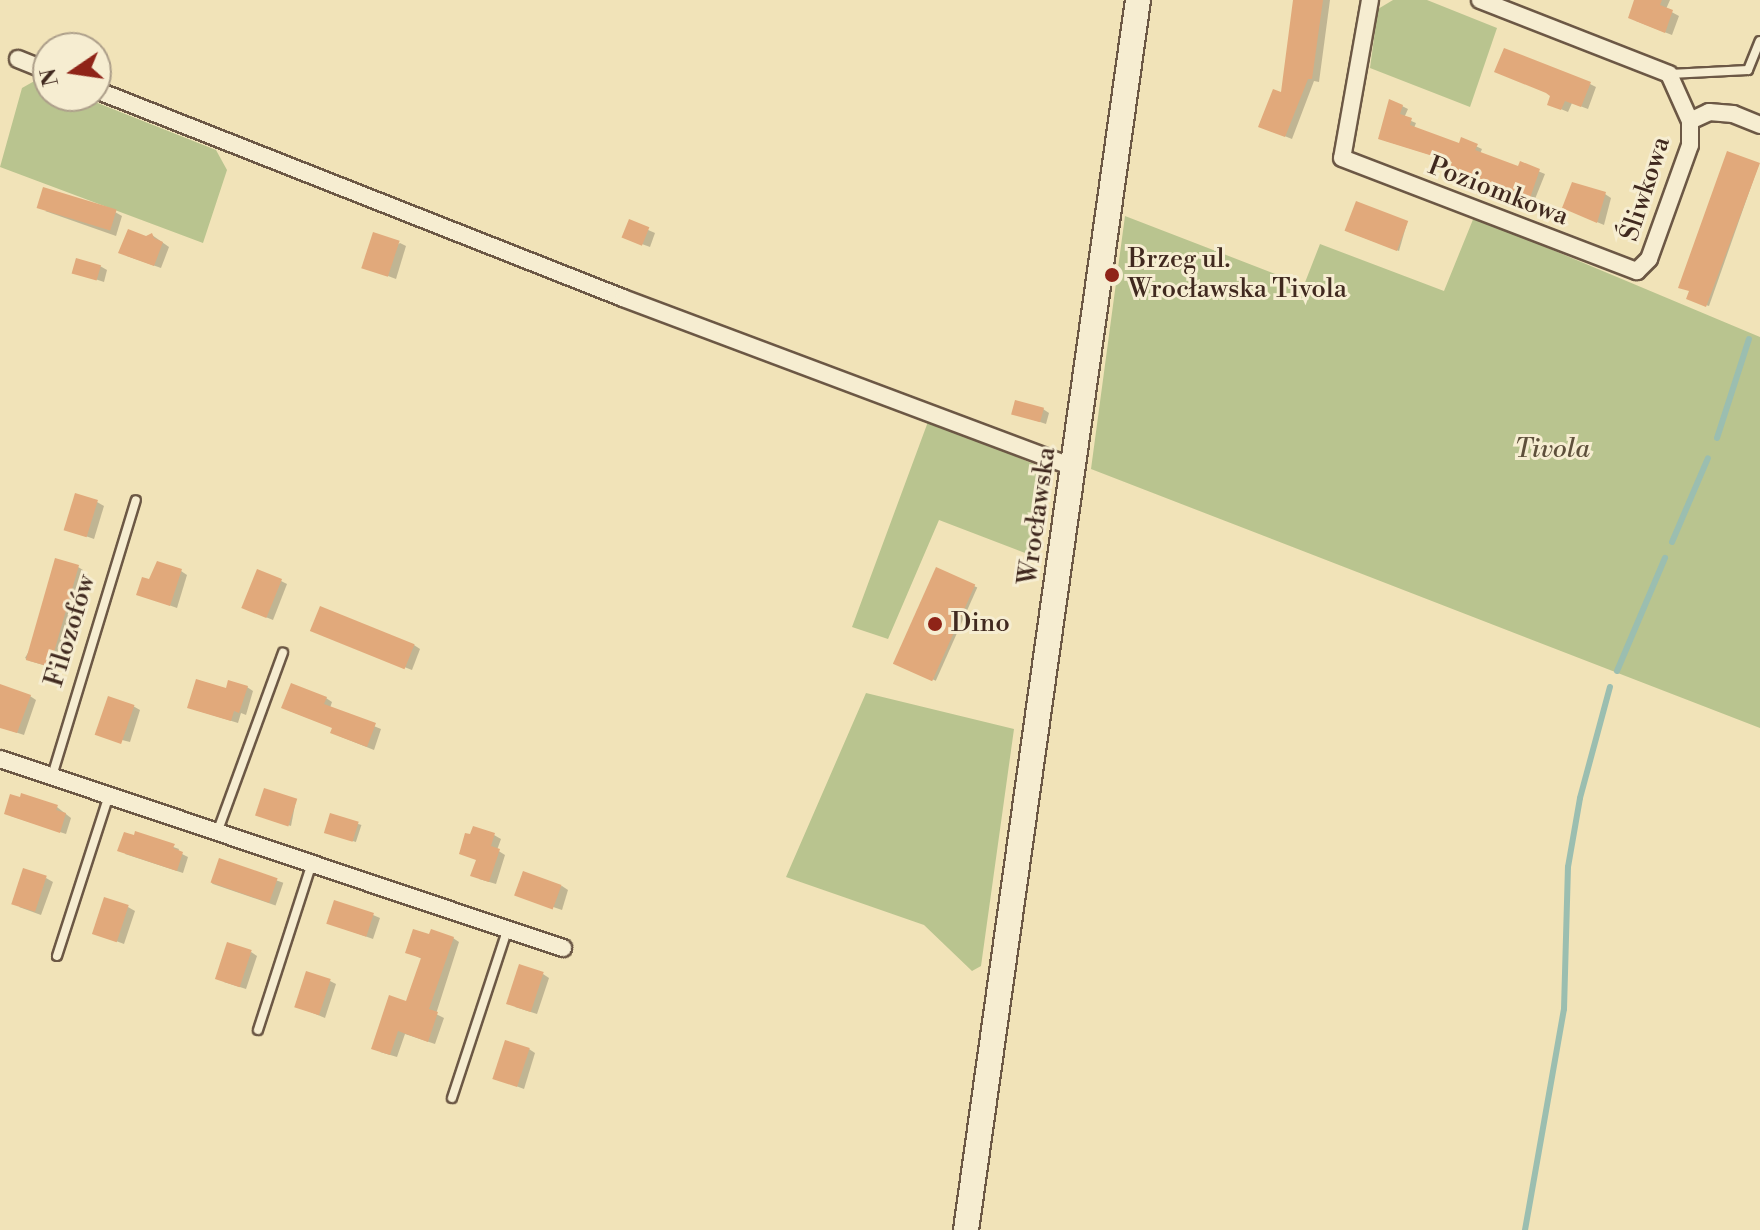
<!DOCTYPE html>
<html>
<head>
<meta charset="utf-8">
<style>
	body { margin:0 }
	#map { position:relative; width:1760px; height:1230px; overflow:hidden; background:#f1e3b8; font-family:"Libre Bodoni",serif }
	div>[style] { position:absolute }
	.green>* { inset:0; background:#b9c48f }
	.shadow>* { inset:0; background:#0003; transform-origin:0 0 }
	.stream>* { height:6px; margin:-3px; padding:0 3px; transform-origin:3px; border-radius:3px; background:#9bbeb0 }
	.building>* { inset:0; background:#e1a97b; transform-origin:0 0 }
	.roads { filter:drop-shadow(2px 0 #6c5845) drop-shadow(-2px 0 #6c5845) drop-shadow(0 2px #6c5845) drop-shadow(0 -2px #6c5845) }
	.lane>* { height:8px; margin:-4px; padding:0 4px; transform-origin:4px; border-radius:4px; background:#f6edd1 }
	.street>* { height:16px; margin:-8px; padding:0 8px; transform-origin:8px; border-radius:8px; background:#f6edd1 }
	.secondary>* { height:24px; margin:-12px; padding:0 12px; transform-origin:12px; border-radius:12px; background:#f6edd1 }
	.dots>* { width:22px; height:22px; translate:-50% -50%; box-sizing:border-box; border:4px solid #f6edd1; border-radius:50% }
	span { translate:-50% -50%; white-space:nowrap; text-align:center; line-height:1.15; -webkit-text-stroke:6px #f6edd1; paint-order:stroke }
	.street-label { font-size:26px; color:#40291f }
	.poi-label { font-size:26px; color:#40291f }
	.left { translate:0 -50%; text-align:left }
	.park-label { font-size:26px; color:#5e503b; font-style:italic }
	.north { position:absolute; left:32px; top:32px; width:80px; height:80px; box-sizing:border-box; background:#f6edd1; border:2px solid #ad9f8a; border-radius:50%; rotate:257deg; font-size:22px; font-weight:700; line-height:32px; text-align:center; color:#40291f }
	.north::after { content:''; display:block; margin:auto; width:28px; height:36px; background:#8f2418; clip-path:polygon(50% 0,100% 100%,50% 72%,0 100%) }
</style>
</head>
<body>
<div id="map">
	<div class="green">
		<i style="clip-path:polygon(1393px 0,1427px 0,1497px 28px,1470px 107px,1370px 68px,1378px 9px)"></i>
		<i style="clip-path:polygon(38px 79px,48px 83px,48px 96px,80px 96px,216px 150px,227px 170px,203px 243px,0 167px,22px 88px)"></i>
		<i style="clip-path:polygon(1125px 216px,1304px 285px,1320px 244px,1444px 291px,1474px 217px,1760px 337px,1760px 728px,1091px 469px)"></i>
		<i style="clip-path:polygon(929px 419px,1050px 471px,1038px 558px,939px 520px,888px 639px,852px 627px)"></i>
		<i style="clip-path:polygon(866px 693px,1014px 729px,981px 966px,972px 971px,924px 925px,786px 877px)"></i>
	</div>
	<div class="shadow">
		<i style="clip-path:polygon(1296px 0,1330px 0,1319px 82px,1314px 81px,1292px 139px,1267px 129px,1283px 95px)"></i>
		<i style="clip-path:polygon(1638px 0,1670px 0,1666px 9px,1679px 16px,1672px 35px,1636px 21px)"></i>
		<i style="clip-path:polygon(1590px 84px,1596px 87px,1588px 109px,1572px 103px,1568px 112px,1556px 107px,1553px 95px)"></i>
		<i style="clip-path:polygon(1402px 106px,1408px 109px,1404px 118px,1416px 123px,1414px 128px,1461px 145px,1463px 140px,1482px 149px,1480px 154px,1519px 168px,1521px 164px,1545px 174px,1535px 199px,1458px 169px,1454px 162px,1386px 141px)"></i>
		<i style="clip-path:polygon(1759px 164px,1709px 306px,1691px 300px)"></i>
		<i style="clip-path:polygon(1605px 194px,1611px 198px,1604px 225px,1571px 211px)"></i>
		<i style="clip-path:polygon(45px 211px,115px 212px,122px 216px,116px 236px)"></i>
		<i style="clip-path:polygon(630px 222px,655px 233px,650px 247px,631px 240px)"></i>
		<i style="clip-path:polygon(1407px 223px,1399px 251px,1349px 232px)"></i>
		<i style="clip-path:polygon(152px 235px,169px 247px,161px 268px,127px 256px)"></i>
		<i style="clip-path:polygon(400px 243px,406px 246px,396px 279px,364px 267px)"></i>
		<i style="clip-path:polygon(100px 266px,107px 270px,104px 282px,74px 272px)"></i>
		<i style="clip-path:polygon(1043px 409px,1049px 413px,1046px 424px,1013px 413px)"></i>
		<i style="clip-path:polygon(97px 502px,104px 506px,94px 539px,66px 529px)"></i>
		<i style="clip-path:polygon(78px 567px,83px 570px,53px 668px,30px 661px,25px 658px)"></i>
		<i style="left:938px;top:570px;width:43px;height:102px;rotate:24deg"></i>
		<i style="clip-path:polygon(181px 571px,187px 575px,177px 608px,138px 594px)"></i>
		<i style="clip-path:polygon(281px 581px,287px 584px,273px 620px,251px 611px)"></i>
		<i style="clip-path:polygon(320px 634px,414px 645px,420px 649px,412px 670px)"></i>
		<i style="clip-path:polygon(247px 687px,253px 691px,246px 715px,241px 713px,238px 723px,196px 710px,227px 690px)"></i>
		<i style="clip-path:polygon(30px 696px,36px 700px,24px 735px,0 727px)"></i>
		<i style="clip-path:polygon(326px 698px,332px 702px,330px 708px,381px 729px,374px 750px,339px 736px,334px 728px,290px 711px)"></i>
		<i style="clip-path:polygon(133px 706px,140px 710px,130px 742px,98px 734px)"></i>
		<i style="clip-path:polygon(296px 800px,291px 826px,259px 815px)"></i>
		<i style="clip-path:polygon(57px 807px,71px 818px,66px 834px,11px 816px)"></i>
		<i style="left:331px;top:815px;width:32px;height:18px;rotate:18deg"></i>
		<i style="clip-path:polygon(137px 834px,179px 849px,178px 852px,188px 857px,183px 873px,125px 854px)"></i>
		<i style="clip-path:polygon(494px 835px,501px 839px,497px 850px,505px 855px,496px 884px,479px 879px,478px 860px,462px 854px)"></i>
		<i style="left:220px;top:861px;width:67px;height:24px;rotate:19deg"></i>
		<i style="clip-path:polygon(46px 878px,53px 882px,41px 915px,19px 907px)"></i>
		<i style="clip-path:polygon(562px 886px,568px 890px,562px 910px,521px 896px)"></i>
		<i style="clip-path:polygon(128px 907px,135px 911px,124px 944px,95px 933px)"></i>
		<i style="clip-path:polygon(373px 915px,380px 918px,373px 939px,328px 923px)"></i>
		<i style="clip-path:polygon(453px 938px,459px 942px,436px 1014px,444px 1018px,435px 1044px,405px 1034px,397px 1057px,380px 1052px,408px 1004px,422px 959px,408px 952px)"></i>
		<i style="clip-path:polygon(251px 952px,257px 956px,246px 989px,224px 982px)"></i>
		<i style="clip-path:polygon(543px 974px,549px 978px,537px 1014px,515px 1007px)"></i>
		<i style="clip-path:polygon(330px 981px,336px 984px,325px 1018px,296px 1006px)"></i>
		<i style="clip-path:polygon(529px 1049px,535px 1053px,524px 1089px,495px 1078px)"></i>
	</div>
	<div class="stream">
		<i style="left:1717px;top:438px;width:104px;rotate:-72.1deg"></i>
		<i style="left:1672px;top:542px;width:91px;rotate:-66.8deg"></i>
		<i style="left:1617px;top:671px;width:123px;rotate:-67deg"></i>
		<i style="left:1525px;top:1230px;width:224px;rotate:-80deg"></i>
		<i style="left:1564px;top:1009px;width:142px;rotate:-88.4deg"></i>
		<i style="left:1568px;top:867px;width:70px;rotate:-80.1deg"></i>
		<i style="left:1580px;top:798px;width:115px;rotate:-74.9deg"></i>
	</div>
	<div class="building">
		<i style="clip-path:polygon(1293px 0,1323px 0,1312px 79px,1308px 79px,1285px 137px,1258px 127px,1273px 89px,1281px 92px)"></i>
		<i style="clip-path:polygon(1634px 0,1662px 0,1660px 5px,1673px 10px,1665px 33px,1628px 18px)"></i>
		<i style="clip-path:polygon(1504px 48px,1591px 82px,1581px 107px,1565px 101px,1561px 110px,1547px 105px,1550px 96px,1546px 93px,1494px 72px)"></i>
		<i style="clip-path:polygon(1389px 99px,1403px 105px,1400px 114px,1412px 118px,1410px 125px,1459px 143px,1461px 137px,1478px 144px,1475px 150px,1518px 166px,1520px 161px,1540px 169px,1530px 198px,1450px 167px,1452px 162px,1378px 139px)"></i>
		<i style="clip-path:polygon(1727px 151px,1760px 163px,1706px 307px,1686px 299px,1689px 291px,1678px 288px)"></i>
		<i style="clip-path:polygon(1572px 182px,1606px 192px,1597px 223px,1562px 208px)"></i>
		<i style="left:43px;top:187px;width:77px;height:22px;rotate:17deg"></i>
		<i style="left:1356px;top:201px;width:56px;height:32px;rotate:21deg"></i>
		<i style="left:629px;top:219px;width:22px;height:20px;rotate:22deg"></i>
		<i style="clip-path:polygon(128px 229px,146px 236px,152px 233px,154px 238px,163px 242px,154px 266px,118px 253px)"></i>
		<i style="left:373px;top:232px;width:28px;height:38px;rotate:18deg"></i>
		<i style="left:76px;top:258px;width:26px;height:16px;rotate:16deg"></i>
		<i style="left:1015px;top:400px;width:30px;height:15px;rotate:15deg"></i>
		<i style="left:75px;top:493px;width:24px;height:39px;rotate:17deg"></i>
		<i style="left:55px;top:558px;width:25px;height:106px;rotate:16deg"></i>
		<i style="clip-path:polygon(157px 561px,182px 569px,170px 606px,136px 595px,142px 577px,149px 579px)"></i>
		<i style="left:936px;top:567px;width:43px;height:106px;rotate:24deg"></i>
		<i style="left:257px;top:569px;width:27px;height:42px;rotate:22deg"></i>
		<i style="left:320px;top:606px;width:102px;height:27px;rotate:22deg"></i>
		<i style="clip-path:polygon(196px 679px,226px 688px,228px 680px,248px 686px,239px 713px,234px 711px,231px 721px,187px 708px)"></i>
		<i style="clip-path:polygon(291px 683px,327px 697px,324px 704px,376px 723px,367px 747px,330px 733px,332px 728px,281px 708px)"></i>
		<i style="clip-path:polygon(0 684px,31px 695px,17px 733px,0 728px)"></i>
		<i style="left:108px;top:696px;width:28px;height:41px;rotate:19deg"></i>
		<i style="left:264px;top:788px;width:35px;height:29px;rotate:18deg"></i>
		<i style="clip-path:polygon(21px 793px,58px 805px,56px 810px,66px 813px,60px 833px,4px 814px,10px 794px,20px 797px)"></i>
		<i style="left:330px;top:813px;width:30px;height:21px;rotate:17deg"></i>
		<i style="clip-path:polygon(473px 826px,495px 833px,491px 846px,500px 849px,489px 882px,470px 876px,476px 860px,459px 854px,465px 833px,470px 834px)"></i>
		<i style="clip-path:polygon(135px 831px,175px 844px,173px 848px,183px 852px,177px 871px,117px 851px,124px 832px,134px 835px)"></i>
		<i style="left:219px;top:858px;width:62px;height:26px;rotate:19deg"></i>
		<i style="left:23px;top:868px;width:25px;height:38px;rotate:18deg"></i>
		<i style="left:523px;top:871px;width:41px;height:26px;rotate:20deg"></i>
		<i style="left:104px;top:897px;width:26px;height:39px;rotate:18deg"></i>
		<i style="left:334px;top:900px;width:42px;height:25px;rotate:18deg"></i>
		<i style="clip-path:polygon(413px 929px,429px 934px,431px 929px,454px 937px,429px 1009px,438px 1012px,428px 1042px,398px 1031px,390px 1055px,371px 1049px,389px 995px,406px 1001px,421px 958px,405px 953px)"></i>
		<i style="left:227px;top:942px;width:26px;height:39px;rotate:18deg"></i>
		<i style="left:519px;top:964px;width:26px;height:42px;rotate:18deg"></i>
		<i style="left:306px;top:971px;width:26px;height:38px;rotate:18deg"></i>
		<i style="left:505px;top:1040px;width:26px;height:41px;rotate:18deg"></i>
	</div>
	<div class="roads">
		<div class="lane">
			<i style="left:1670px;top:74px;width:78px;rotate:-2.9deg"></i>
			<i style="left:1748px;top:70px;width:31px;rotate:-68deg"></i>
			<i style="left:52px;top:776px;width:288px;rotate:-73.1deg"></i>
			<i style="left:218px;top:830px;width:189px;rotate:-69.9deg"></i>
			<i style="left:57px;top:956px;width:169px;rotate:-72.1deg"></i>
			<i style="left:258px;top:1030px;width:176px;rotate:-72.1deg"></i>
			<i style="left:452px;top:1098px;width:179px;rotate:-71.8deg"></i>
		</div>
		<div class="street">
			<i style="left:1370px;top:0;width:160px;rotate:100deg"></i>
			<i style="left:1342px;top:158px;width:316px;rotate:21deg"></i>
			<i style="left:1637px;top:271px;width:17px;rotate:-45deg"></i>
			<i style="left:1649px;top:259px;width:121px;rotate:-70.2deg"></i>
			<i style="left:1690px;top:145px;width:24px;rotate:-90deg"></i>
			<i style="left:1690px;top:121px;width:51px;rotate:-114.1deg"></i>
			<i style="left:1669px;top:74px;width:203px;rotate:-158.6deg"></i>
			<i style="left:18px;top:59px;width:32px;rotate:22deg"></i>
			<i style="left:96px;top:90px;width:567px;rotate:21.54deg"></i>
			<i style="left:623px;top:298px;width:481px;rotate:20.6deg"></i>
			<i style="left:1690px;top:121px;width:21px;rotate:-25deg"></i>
			<i style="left:1709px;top:112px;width:24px;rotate:5deg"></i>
			<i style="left:1733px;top:114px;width:29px;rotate:22deg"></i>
			<i style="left:0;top:759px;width:594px;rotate:18.56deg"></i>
		</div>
		<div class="secondary">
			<i style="left:966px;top:1230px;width:1242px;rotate:-82.04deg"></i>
		</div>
	</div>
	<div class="dots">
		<i style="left:1112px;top:275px;background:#8f2418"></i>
		<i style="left:935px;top:624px;background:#8f2418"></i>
	</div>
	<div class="street-label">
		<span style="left:1646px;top:189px;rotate:-72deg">Śliwkowa</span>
		<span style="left:1498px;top:192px;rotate:21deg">Poziomkowa</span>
		<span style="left:1038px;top:516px;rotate:-82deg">Wrocławska</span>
		<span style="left:71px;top:631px;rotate:-73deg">Filozofów</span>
	</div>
	<div class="poi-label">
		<span class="left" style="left:1128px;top:275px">Brzeg ul.<br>Wrocławska Tivola</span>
		<span class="left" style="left:951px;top:624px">Dino</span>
	</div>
	<div class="park-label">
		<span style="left:1552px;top:450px">Tivola</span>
	</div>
	<div class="north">N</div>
</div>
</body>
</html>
